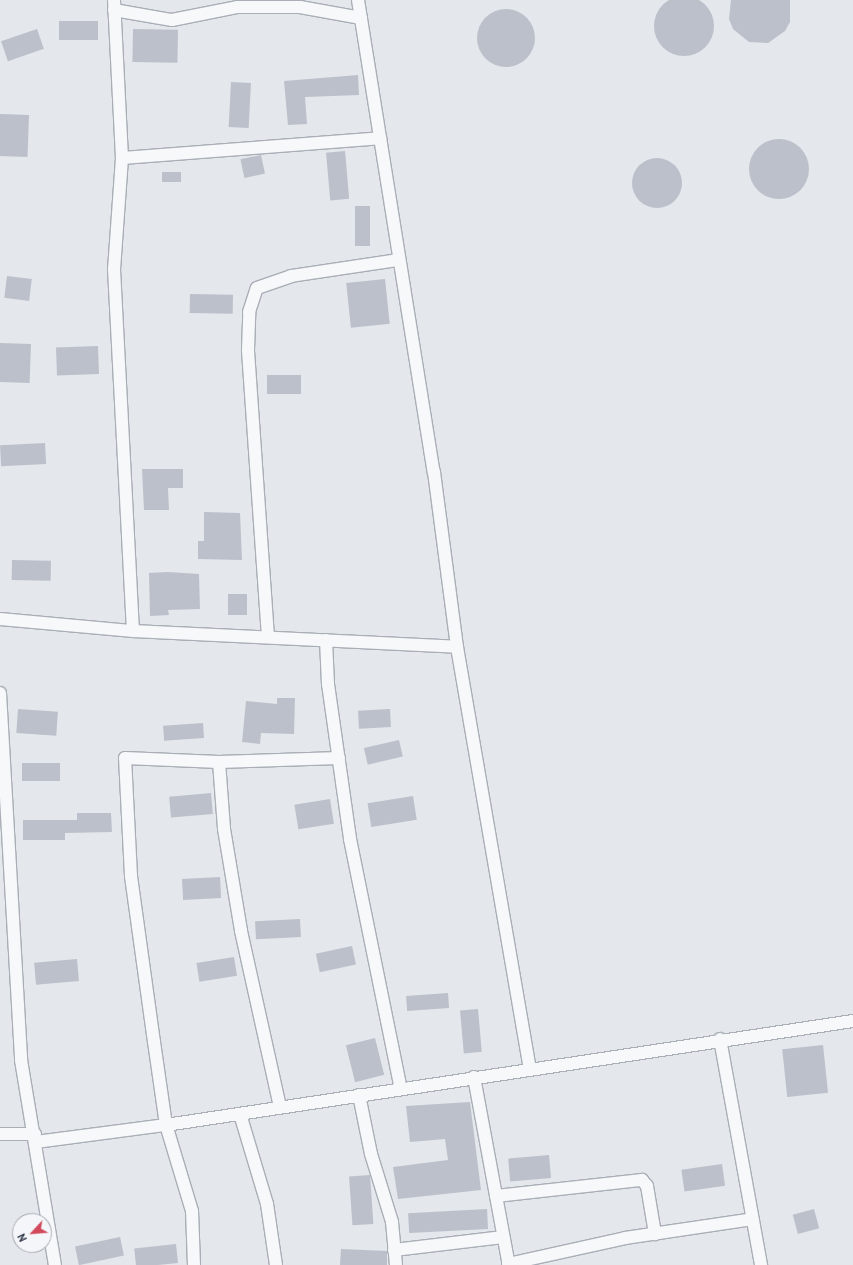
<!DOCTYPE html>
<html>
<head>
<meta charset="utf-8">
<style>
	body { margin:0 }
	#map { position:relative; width:853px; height:1265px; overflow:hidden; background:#e4e7ec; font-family:"PT Sans",sans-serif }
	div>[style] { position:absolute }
	.building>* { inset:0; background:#bbc0ca; transform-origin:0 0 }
	.round { border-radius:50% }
	.roads { filter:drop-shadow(1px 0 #a9aeb7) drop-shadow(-1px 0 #a9aeb7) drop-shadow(0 1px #a9aeb7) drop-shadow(0 -1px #a9aeb7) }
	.minor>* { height:12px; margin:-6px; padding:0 6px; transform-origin:6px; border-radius:6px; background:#f7f8fa }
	span { translate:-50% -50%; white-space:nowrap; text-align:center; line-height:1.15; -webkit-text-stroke:3px #f4f6f9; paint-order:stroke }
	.north { position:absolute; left:12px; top:1213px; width:40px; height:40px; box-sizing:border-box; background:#f4f6f9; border:1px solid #a4a8b1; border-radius:50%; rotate:244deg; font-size:11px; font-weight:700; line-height:16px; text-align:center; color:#2b3445 }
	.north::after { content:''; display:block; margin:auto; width:14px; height:18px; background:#d1495b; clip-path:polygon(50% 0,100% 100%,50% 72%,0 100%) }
</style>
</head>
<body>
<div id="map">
	<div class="building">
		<i class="round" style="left:654px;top:-4px;width:60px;height:60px"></i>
		<i style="clip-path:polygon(731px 0,790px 0,790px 22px,785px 31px,768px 43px,749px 42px,733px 29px,729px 19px)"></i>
		<i class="round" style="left:477px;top:9px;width:58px;height:58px"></i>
		<i style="left:98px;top:21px;width:19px;height:39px;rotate:90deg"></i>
		<i style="left:37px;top:29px;width:21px;height:38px;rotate:71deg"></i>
		<i style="left:133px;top:29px;width:45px;height:33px;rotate:1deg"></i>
		<i style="clip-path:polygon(358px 75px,359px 95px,305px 97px,307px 124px,288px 125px,284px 81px)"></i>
		<i style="left:231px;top:82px;width:20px;height:45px;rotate:3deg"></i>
		<i style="left:0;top:114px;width:29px;height:42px;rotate:2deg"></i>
		<i class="round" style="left:749px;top:139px;width:60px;height:60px"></i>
		<i style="left:345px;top:151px;width:48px;height:19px;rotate:85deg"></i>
		<i style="left:261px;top:155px;width:19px;height:21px;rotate:78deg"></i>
		<i class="round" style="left:632px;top:158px;width:50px;height:50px"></i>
		<i style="left:162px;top:172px;width:19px;height:10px"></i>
		<i style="left:355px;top:206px;width:15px;height:40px"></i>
		<i style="left:7px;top:276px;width:25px;height:22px;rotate:7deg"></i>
		<i style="left:385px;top:279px;width:45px;height:39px;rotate:84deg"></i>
		<i style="left:190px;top:294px;width:43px;height:19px;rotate:1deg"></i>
		<i style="left:0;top:343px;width:31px;height:39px;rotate:2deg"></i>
		<i style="left:98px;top:346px;width:28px;height:42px;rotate:88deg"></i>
		<i style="left:301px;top:375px;width:19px;height:34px;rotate:90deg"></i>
		<i style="left:45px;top:443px;width:21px;height:45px;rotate:87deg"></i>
		<i style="clip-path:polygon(142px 469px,183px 469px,183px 488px,168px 488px,169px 510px,144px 510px)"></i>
		<i style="clip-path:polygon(204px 512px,240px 513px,242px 560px,198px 559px,198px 541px,204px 541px)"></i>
		<i style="left:12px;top:560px;width:39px;height:20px;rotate:1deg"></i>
		<i style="clip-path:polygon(168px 572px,199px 574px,200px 609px,168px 610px,169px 615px,150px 616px,149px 573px)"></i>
		<i style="left:228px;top:594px;width:19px;height:21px"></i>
		<i style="clip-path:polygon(277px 698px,295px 698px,294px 734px,261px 733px,260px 744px,242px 742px,246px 701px,277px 704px)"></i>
		<i style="left:18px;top:709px;width:40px;height:24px;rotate:4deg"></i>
		<i style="left:390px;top:709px;width:18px;height:32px;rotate:87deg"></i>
		<i style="left:203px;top:723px;width:15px;height:40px;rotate:86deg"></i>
		<i style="left:399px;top:740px;width:17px;height:36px;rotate:77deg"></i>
		<i style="left:60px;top:763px;width:18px;height:38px;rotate:90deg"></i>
		<i style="left:211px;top:793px;width:21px;height:42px;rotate:85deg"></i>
		<i style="left:413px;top:796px;width:24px;height:46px;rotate:81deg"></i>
		<i style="left:330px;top:799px;width:25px;height:36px;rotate:81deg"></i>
		<i style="clip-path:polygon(77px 813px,111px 813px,112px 832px,65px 833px,65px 840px,23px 840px,23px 820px,77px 820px)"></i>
		<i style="left:220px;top:877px;width:21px;height:38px;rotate:87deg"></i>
		<i style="left:300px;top:919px;width:18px;height:45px;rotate:87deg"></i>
		<i style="left:352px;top:946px;width:19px;height:37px;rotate:78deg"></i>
		<i style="left:234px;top:957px;width:19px;height:38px;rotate:81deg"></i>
		<i style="left:77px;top:959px;width:22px;height:43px;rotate:85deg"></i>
		<i style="left:448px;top:993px;width:15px;height:42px;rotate:86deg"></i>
		<i style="left:478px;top:1009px;width:43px;height:18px;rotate:85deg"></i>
		<i style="left:375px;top:1038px;width:38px;height:30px;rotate:76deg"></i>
		<i style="left:823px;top:1045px;width:48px;height:41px;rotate:84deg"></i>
		<i style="clip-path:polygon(470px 1102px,481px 1190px,398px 1199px,393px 1167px,448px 1160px,445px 1139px,410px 1142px,406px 1106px)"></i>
		<i style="left:549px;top:1155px;width:23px;height:41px;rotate:85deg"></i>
		<i style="left:722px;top:1164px;width:22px;height:41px;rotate:82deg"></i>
		<i style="left:370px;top:1175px;width:49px;height:21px;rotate:86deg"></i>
		<i style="left:487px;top:1209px;width:20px;height:79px;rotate:87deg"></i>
		<i style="left:814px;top:1209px;width:20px;height:22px;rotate:75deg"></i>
		<i style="left:120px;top:1237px;width:19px;height:46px;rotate:78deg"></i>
		<i style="left:176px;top:1244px;width:19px;height:42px;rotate:84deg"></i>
		<i style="clip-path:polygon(341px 1249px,387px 1251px,387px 1265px,340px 1265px)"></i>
	</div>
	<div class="roads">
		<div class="minor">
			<i style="left:114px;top:0;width:158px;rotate:87.1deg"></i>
			<i style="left:122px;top:158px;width:111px;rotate:94.1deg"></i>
			<i style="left:114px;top:269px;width:362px;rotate:87deg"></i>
			<i style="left:358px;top:0;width:478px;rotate:80.9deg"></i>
			<i style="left:434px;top:472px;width:177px;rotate:82.5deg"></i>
			<i style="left:457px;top:647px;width:428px;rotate:80.2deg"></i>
			<i style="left:114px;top:10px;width:59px;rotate:9.8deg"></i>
			<i style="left:172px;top:20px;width:66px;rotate:-11.3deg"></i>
			<i style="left:237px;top:7px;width:63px"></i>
			<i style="left:300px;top:7px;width:62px;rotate:10.2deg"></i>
			<i style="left:122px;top:158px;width:259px;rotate:-4.4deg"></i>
			<i style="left:0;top:619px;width:134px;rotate:5.2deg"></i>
			<i style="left:133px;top:631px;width:324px;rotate:2.8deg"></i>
			<i style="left:268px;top:637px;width:288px;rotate:-94deg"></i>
			<i style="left:248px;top:350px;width:38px;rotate:-88deg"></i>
			<i style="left:249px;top:312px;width:25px;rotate:-72deg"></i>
			<i style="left:257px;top:288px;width:36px;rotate:-19deg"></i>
			<i style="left:291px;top:276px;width:108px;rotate:-8.5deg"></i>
			<i style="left:326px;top:640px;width:44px;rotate:87.4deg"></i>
			<i style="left:328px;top:684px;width:157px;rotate:81.9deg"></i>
			<i style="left:350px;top:839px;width:255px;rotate:78.5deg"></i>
			<i style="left:0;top:693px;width:368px;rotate:86.7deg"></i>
			<i style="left:21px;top:1060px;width:208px;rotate:80.6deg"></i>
			<i style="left:219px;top:762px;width:67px;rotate:85.7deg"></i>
			<i style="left:224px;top:829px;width:103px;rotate:80.5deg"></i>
			<i style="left:241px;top:931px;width:180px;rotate:77.5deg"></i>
			<i style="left:720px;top:1039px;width:230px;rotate:79.7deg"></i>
			<i style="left:474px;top:1077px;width:191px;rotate:79.5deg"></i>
			<i style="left:359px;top:1095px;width:60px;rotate:78.5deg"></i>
			<i style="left:371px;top:1154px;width:71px;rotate:72.8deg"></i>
			<i style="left:392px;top:1222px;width:43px;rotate:84.7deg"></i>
			<i style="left:240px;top:1114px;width:94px;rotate:73.3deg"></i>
			<i style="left:267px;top:1204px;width:62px;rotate:81.6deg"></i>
			<i style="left:0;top:1134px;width:35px"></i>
			<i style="left:36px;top:1142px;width:131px;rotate:-7.5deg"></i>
			<i style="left:166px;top:1125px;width:695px;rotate:-8.61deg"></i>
			<i style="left:496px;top:1196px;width:147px;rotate:-6.3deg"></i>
			<i style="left:642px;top:1180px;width:8px;rotate:50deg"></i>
			<i style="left:647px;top:1186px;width:49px;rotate:80.5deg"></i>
			<i style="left:394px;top:1250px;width:110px;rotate:-6.8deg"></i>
			<i style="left:508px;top:1264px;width:120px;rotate:-12.5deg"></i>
			<i style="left:625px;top:1238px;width:129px;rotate:-8.4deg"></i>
			<i style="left:194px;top:1265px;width:54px;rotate:-92.1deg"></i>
			<i style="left:192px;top:1211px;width:90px;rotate:-106.8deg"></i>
			<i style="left:166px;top:1125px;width:84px;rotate:-98.2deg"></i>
			<i style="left:154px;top:1042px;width:168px;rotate:-97.9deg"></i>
			<i style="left:131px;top:876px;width:118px;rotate:-92.9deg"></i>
			<i style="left:125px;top:758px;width:94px;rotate:2.4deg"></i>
			<i style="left:219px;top:762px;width:120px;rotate:-1.9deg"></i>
		</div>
	</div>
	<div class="north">N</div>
</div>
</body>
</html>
